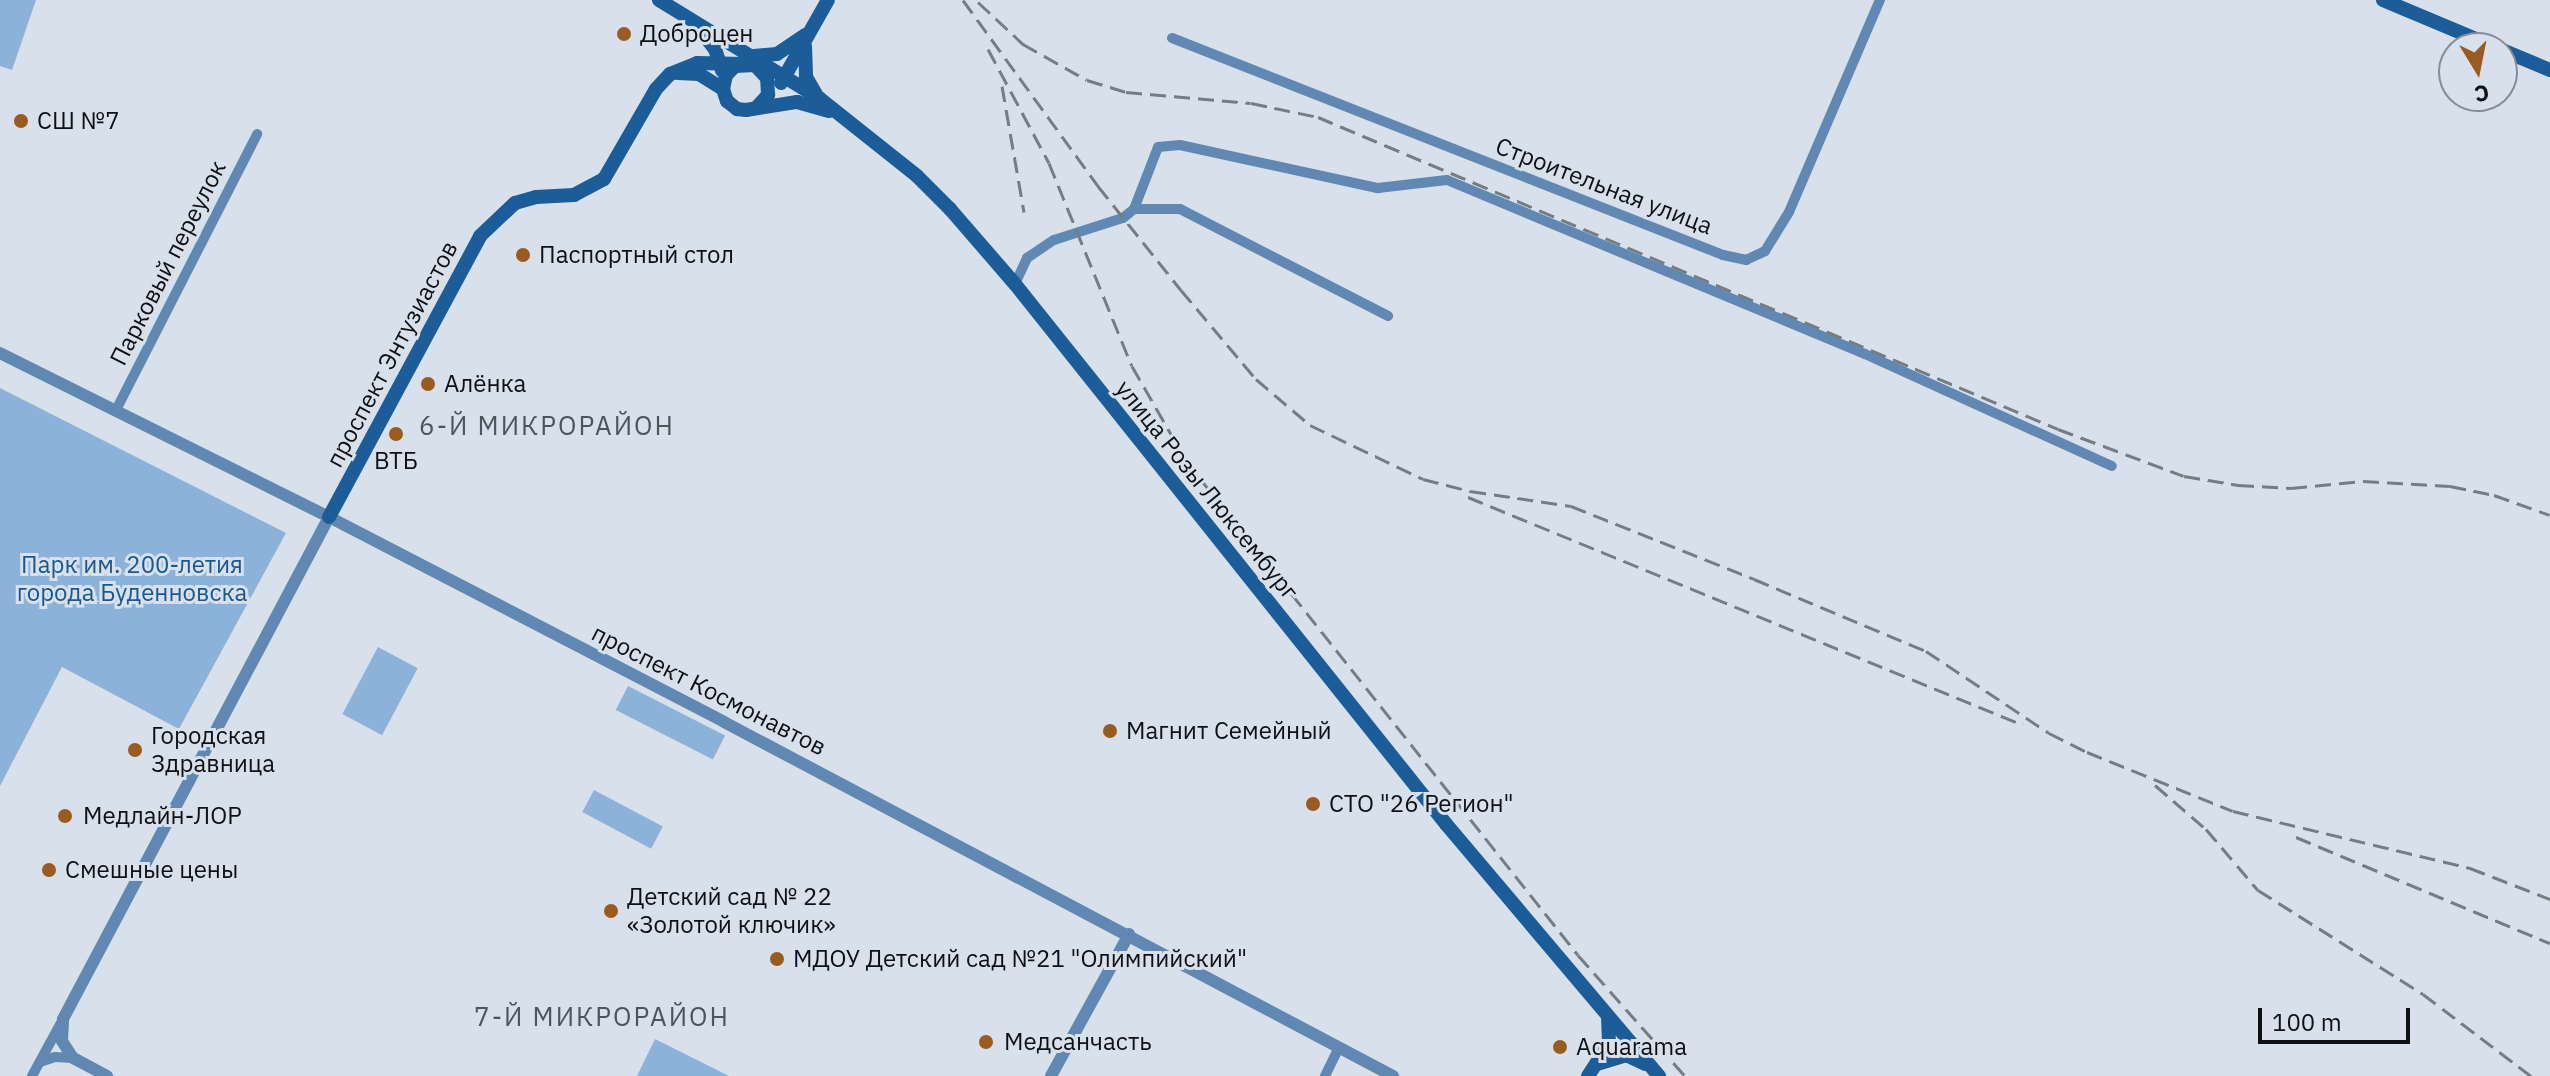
<!DOCTYPE html>
<html>
<head>
<meta charset="utf-8">
<style>
	body { margin:0 }
	#map { position:relative; width:2550px; height:1076px; overflow:hidden; background:#d8e1eb; font-family:"IBM Plex Sans",sans-serif }
	div>[style] { position:absolute }
	.green>* { inset:0; background:#8db2d9; transform-origin:0 0 }
	.minor>* { height:10px; margin:-5px; padding:0 5px; transform-origin:5px; border-radius:5px; background:#6188b2 }
	.tertiary>* { height:12px; margin:-6px; padding:0 6px; transform-origin:6px; border-radius:6px; background:#6188b2 }
	.secondary>* { height:14px; margin:-7px; padding:0 7px; transform-origin:7px; border-radius:7px; background:#1b5c99 }
	.rail>* { height:3px; margin-top:-1.5px; transform-origin:0; background:repeating-linear-gradient(90deg,#767c83 0 16px,transparent 0 24px) }
	.dots>* { width:22px; height:22px; translate:-50% -50%; box-sizing:border-box; border:4px solid #d8e1eb; border-radius:50% }
	span { translate:-50% -50%; white-space:nowrap; text-align:center; line-height:1.15; -webkit-text-stroke:6px #d8e1eb; paint-order:stroke }
	.poi-label { font-size:24px; color:#0d1014 }
	.left { translate:0 -50%; text-align:left }
	.street-label { font-size:24px; color:#0d1014 }
	.park-label { font-size:24px; color:#185892 }
	.neighbourhood-label { font-size:26px; color:#4c545c; letter-spacing:2px }
	.north { position:absolute; left:2438px; top:32px; width:80px; height:80px; box-sizing:border-box; background:#d8e1eb; border:2px solid #878d95; border-radius:50%; rotate:170deg; font-size:22px; font-weight:700; line-height:32px; text-align:center; color:#0d1014 }
	.north::after { content:''; display:block; margin:auto; width:28px; height:36px; background:#995b20; clip-path:polygon(50% 0,100% 100%,50% 72%,0 100%) }
	.scale { position:absolute; left:2258px; top:1008px; width:152px; height:36px; box-sizing:border-box; border:4px solid #0d1014; border-top:0; padding-left:10px; font-size:24px; line-height:28px; white-space:nowrap; color:#0d1014; -webkit-text-stroke:6px #d8e1eb; paint-order:stroke }
</style>
</head>
<body>
<div id="map">
	<div class="green">
		<i style="clip-path:polygon(0 0,36px 0,12px 70px,0 66px)"></i>
		<i style="clip-path:polygon(0 388px,286px 533px,179px 729px,62px 667px,0 786px)"></i>
		<i style="left:378px;top:647px;width:45px;height:76px;rotate:28deg"></i>
		<i style="left:628px;top:686px;width:109px;height:27px;rotate:27deg"></i>
		<i style="left:594px;top:790px;width:78px;height:25px;rotate:28deg"></i>
		<i style="clip-path:polygon(655px 1039px,729px 1076px,637px 1076px)"></i>
	</div>
	<div class="minor">
		<i style="left:1172px;top:38px;width:592px;rotate:21.5deg"></i>
		<i style="left:1723px;top:255px;width:24px;rotate:12deg"></i>
		<i style="left:1746px;top:260px;width:21px;rotate:-25deg"></i>
		<i style="left:1765px;top:251px;width:46px;rotate:-58.4deg"></i>
		<i style="left:1789px;top:212px;width:231px;rotate:-66.8deg"></i>
		<i style="left:1134px;top:209px;width:46px"></i>
		<i style="left:1180px;top:209px;width:234px;rotate:27.2deg"></i>
		<i style="left:1015px;top:284px;width:29px;rotate:-65deg"></i>
		<i style="left:1027px;top:258px;width:32px;rotate:-34deg"></i>
		<i style="left:1054px;top:240px;width:72px;rotate:-17.7deg"></i>
		<i style="left:1123px;top:218px;width:14px;rotate:-39deg"></i>
		<i style="left:1134px;top:209px;width:66px;rotate:-68.8deg"></i>
		<i style="left:1158px;top:147px;width:22px;rotate:-5deg"></i>
		<i style="left:1180px;top:145px;width:203px;rotate:12.3deg"></i>
		<i style="left:1378px;top:188px;width:69px;rotate:-6.6deg"></i>
		<i style="left:1447px;top:180px;width:453px;rotate:22.6deg"></i>
		<i style="left:1865px;top:354px;width:271px;rotate:24.4deg"></i>
		<i style="left:116px;top:410px;width:310px;rotate:-62.9deg"></i>
		<i style="left:40px;top:1062px;width:16px;rotate:-18deg"></i>
		<i style="left:55px;top:1057px;width:18px;rotate:3deg"></i>
		<i style="left:32px;top:1076px;width:63px;rotate:-61.4deg"></i>
		<i style="left:1325px;top:1076px;width:32px;rotate:-64deg"></i>
	</div>
	<div class="tertiary">
		<i style="left:0;top:353px;width:368px;rotate:26.5deg"></i>
		<i style="left:329px;top:517px;width:445px;rotate:27.4deg"></i>
		<i style="left:724px;top:722px;width:757px;rotate:27.89deg"></i>
		<i style="left:107px;top:1076px;width:38px;rotate:-152deg"></i>
		<i style="left:73px;top:1058px;width:20px;rotate:-123deg"></i>
		<i style="left:62px;top:1041px;width:22px;rotate:-87deg"></i>
		<i style="left:63px;top:1019px;width:568px;rotate:-62.08deg"></i>
		<i style="left:1051px;top:1076px;width:162px;rotate:-61.2deg"></i>
	</div>
	<div class="secondary">
		<i style="left:659px;top:0;width:188px;rotate:31.5deg"></i>
		<i style="left:819px;top:98px;width:125px;rotate:38.5deg"></i>
		<i style="left:917px;top:176px;width:47px;rotate:45deg"></i>
		<i style="left:950px;top:209px;width:99px;rotate:49.1deg"></i>
		<i style="left:1015px;top:284px;width:691px;rotate:51.4deg"></i>
		<i style="left:1446px;top:824px;width:330px;rotate:49.8deg"></i>
		<i style="left:2383px;top:0;width:124px;rotate:22.8deg"></i>
		<i style="left:700px;top:30px;width:24px;rotate:52deg"></i>
		<i style="left:715px;top:49px;width:23px;rotate:72deg"></i>
		<i style="left:805px;top:46px;width:31px;rotate:88deg"></i>
		<i style="left:806px;top:77px;width:20px;rotate:60deg"></i>
		<i style="left:2502px;top:50px;width:52px;rotate:22.6deg"></i>
		<i style="left:754px;top:56px;width:23px;rotate:-5deg"></i>
		<i style="left:777px;top:54px;width:34px;rotate:-34deg"></i>
		<i style="left:678px;top:73px;width:21px;rotate:3deg"></i>
		<i style="left:699px;top:74px;width:28px;rotate:32deg"></i>
		<i style="left:781px;top:83px;width:95px;rotate:-60.5deg"></i>
		<i style="left:756px;top:108px;width:18px;rotate:-47deg"></i>
		<i style="left:768px;top:95px;width:17px;rotate:-93deg"></i>
		<i style="left:767px;top:78px;width:18px;rotate:-133deg"></i>
		<i style="left:755px;top:65px;width:20px;rotate:177deg"></i>
		<i style="left:735px;top:66px;width:13px;rotate:135deg"></i>
		<i style="left:726px;top:75px;width:14px;rotate:102deg"></i>
		<i style="left:723px;top:89px;width:13px;rotate:72deg"></i>
		<i style="left:727px;top:101px;width:13px;rotate:39deg"></i>
		<i style="left:737px;top:109px;width:9px;rotate:6deg"></i>
		<i style="left:746px;top:110px;width:52px;rotate:-8.9deg"></i>
		<i style="left:797px;top:102px;width:33px;rotate:16deg"></i>
		<i style="left:329px;top:517px;width:319px;rotate:-61.7deg"></i>
		<i style="left:480px;top:236px;width:48px;rotate:-43.3deg"></i>
		<i style="left:515px;top:203px;width:22px;rotate:-16deg"></i>
		<i style="left:536px;top:197px;width:38px;rotate:-3deg"></i>
		<i style="left:574px;top:195px;width:34px;rotate:-28deg"></i>
		<i style="left:604px;top:179px;width:104px;rotate:-60deg"></i>
		<i style="left:656px;top:89px;width:21px;rotate:-47deg"></i>
		<i style="left:670px;top:74px;width:29px;rotate:-22deg"></i>
		<i style="left:697px;top:63px;width:47px;rotate:1.2deg"></i>
		<i style="left:1597px;top:1064px;width:30px;rotate:-17deg"></i>
		<i style="left:1626px;top:1055px;width:21px;rotate:25deg"></i>
		<i style="left:1588px;top:1076px;width:38px;rotate:-57deg"></i>
		<i style="left:1609px;top:1044px;width:26px;rotate:-92deg"></i>
	</div>
	<div class="rail">
		<i style="left:963px;top:0;width:230px;rotate:54deg"></i>
		<i style="left:1098px;top:186px;width:133px;rotate:51.4deg"></i>
		<i style="left:1181px;top:290px;width:116px;rotate:49.9deg"></i>
		<i style="left:1256px;top:379px;width:71px;rotate:40.4deg"></i>
		<i style="left:1310px;top:425px;width:125px;rotate:25.5deg"></i>
		<i style="left:1423px;top:479px;width:49px;rotate:14.3deg"></i>
		<i style="left:1470px;top:491px;width:102px;rotate:8.4deg"></i>
		<i style="left:1571px;top:506px;width:197px;rotate:21.7deg"></i>
		<i style="left:1754px;top:579px;width:186px;rotate:22.7deg"></i>
		<i style="left:1926px;top:651px;width:148px;rotate:33.7deg"></i>
		<i style="left:2049px;top:733px;width:42px;rotate:26.6deg"></i>
		<i style="left:2087px;top:752px;width:157px;rotate:22deg"></i>
		<i style="left:2233px;top:811px;width:244px;rotate:13.5deg"></i>
		<i style="left:2470px;top:868px;width:86px;rotate:21.2deg"></i>
		<i style="left:978px;top:2px;width:62px;rotate:43deg"></i>
		<i style="left:1023px;top:44px;width:73px;rotate:29.4deg"></i>
		<i style="left:1087px;top:80px;width:41px;rotate:17.1deg"></i>
		<i style="left:1126px;top:92px;width:125px;rotate:5deg"></i>
		<i style="left:1251px;top:103px;width:68px;rotate:11.8deg"></i>
		<i style="left:1318px;top:117px;width:803px;rotate:22.86deg"></i>
		<i style="left:2058px;top:429px;width:134px;rotate:20.5deg"></i>
		<i style="left:2184px;top:476px;width:55px;rotate:9.5deg"></i>
		<i style="left:2238px;top:485px;width:53px;rotate:3.2deg"></i>
		<i style="left:2291px;top:488px;width:72px;rotate:-5.6deg"></i>
		<i style="left:2363px;top:481px;width:87px;rotate:3.3deg"></i>
		<i style="left:2450px;top:486px;width:45px;rotate:11.6deg"></i>
		<i style="left:2494px;top:495px;width:59px;rotate:19.7deg"></i>
		<i style="left:988px;top:49px;width:129px;rotate:61.8deg"></i>
		<i style="left:1049px;top:163px;width:219px;rotate:67.8deg"></i>
		<i style="left:1132px;top:366px;width:111px;rotate:60.2deg"></i>
		<i style="left:1187px;top:462px;width:629px;rotate:51.58deg"></i>
		<i style="left:1578px;top:955px;width:162px;rotate:48.5deg"></i>
		<i style="left:1002px;top:86px;width:128px;rotate:80.1deg"></i>
		<i style="left:1468px;top:497px;width:600px;rotate:22.33deg"></i>
		<i style="left:2155px;top:785px;width:67px;rotate:40.8deg"></i>
		<i style="left:2206px;top:829px;width:80px;rotate:49.6deg"></i>
		<i style="left:2258px;top:890px;width:195px;rotate:32.2deg"></i>
		<i style="left:2423px;top:994px;width:136px;rotate:37.2deg"></i>
		<i style="left:2296px;top:837px;width:275px;rotate:22.7deg"></i>
	</div>
	<div class="dots">
		<i style="left:624px;top:34px;background:#995b20"></i>
		<i style="left:21px;top:121px;background:#995b20"></i>
		<i style="left:523px;top:255px;background:#995b20"></i>
		<i style="left:428px;top:384px;background:#995b20"></i>
		<i style="left:396px;top:434px;background:#995b20"></i>
		<i style="left:1110px;top:731px;background:#995b20"></i>
		<i style="left:135px;top:750px;background:#995b20"></i>
		<i style="left:1313px;top:804px;background:#995b20"></i>
		<i style="left:65px;top:816px;background:#995b20"></i>
		<i style="left:49px;top:870px;background:#995b20"></i>
		<i style="left:611px;top:911px;background:#995b20"></i>
		<i style="left:777px;top:959px;background:#995b20"></i>
		<i style="left:986px;top:1042px;background:#995b20"></i>
		<i style="left:1560px;top:1047px;background:#995b20"></i>
	</div>
	<div class="poi-label">
		<span class="left" style="left:640px;top:34px">Доброцен</span>
		<span class="left" style="left:37px;top:121px">СШ №7</span>
		<span class="left" style="left:539px;top:255px">Паспортный стол</span>
		<span class="left" style="left:444px;top:384px">Алёнка</span>
		<span style="left:396px;top:461px">ВТБ</span>
		<span class="left" style="left:1126px;top:731px">Магнит Семейный</span>
		<span class="left" style="left:151px;top:750px">Городская<br>Здравница</span>
		<span class="left" style="left:1329px;top:804px">СТО "26 Регион"</span>
		<span class="left" style="left:83px;top:816px">Медлайн-ЛОР</span>
		<span class="left" style="left:65px;top:870px">Смешные цены</span>
		<span class="left" style="left:627px;top:911px">Детский сад № 22<br>«Золотой ключик»</span>
		<span class="left" style="left:793px;top:959px">МДОУ Детский сад №21 "Олимпийский"</span>
		<span class="left" style="left:1004px;top:1042px">Медсанчасть</span>
		<span class="left" style="left:1576px;top:1047px">Aquarama</span>
	</div>
	<div class="street-label">
		<span style="left:1604px;top:186px;rotate:21deg">Строительная улица</span>
		<span style="left:168px;top:263px;rotate:-63deg">Парковый переулок</span>
		<span style="left:392px;top:354px;rotate:-62deg">проспект Энтузиастов</span>
		<span style="left:1207px;top:490px;rotate:51deg">улица Розы Люксембург</span>
		<span style="left:709px;top:690px;rotate:27deg">проспект Космонавтов</span>
	</div>
	<div class="park-label">
		<span style="left:132px;top:579px">Парк им. 200-летия<br>города Буденновска</span>
	</div>
	<div class="neighbourhood-label">
		<span style="left:547px;top:426px">6-Й МИКРОРАЙОН</span>
		<span style="left:602px;top:1017px">7-Й МИКРОРАЙОН</span>
	</div>
	<div class="north">С</div>
	<div class="scale">100 m</div>
</div>
</body>
</html>
